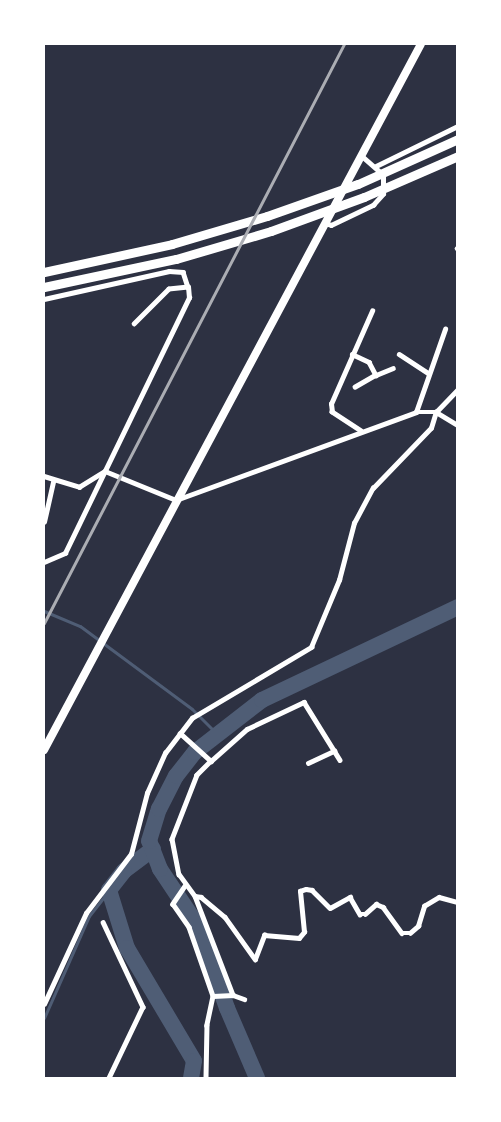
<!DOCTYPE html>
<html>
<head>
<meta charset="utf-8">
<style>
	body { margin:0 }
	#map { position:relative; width:501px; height:1122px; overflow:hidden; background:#2d3142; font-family:"PT Sans Narrow",sans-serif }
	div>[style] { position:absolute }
	.stream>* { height:3px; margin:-1.5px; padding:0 1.5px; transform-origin:1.5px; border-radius:1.5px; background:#4f5d75 }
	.river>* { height:16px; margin:-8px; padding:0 8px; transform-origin:8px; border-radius:8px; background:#4f5d75 }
	.minor>* { height:4.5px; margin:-2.25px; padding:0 2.25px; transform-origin:2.25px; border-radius:2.25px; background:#fff }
	.trunk>* { height:8px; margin:-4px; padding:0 4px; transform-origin:4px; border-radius:4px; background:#fff }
	.motorway>* { height:9px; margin:-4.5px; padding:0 4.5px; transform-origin:4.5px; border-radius:4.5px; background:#fff }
	.rail>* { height:3px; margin:-1.5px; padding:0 1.5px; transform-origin:1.5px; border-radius:1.5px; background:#abadb3 }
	span { translate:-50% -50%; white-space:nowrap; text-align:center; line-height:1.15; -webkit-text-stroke:6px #fff; paint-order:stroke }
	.frame { position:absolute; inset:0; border:45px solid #fff; pointer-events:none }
</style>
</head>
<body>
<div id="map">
	<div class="stream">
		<i style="left:44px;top:611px;width:39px;rotate:23deg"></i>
		<i style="left:80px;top:626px;width:139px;rotate:36.5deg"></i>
		<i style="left:192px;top:709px;width:34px;rotate:45deg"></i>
		<i style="left:44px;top:1018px;width:111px;rotate:-66.2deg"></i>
		<i style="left:89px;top:916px;width:33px;rotate:-52deg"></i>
	</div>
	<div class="river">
		<i style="left:153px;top:849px;width:36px;rotate:143deg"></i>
		<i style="left:124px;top:871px;width:24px;rotate:128deg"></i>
		<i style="left:109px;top:890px;width:61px;rotate:72.8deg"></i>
		<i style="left:127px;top:948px;width:131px;rotate:59.3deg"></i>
		<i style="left:194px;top:1061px;width:17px;rotate:100deg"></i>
		<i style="left:257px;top:1078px;width:76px;rotate:-113.2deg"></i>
		<i style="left:227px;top:1008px;width:87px;rotate:-109.5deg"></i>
		<i style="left:198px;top:926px;width:69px;rotate:-123.7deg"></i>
		<i style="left:160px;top:869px;width:30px;rotate:-111deg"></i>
		<i style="left:149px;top:841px;width:34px;rotate:-73deg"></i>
		<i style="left:159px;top:809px;width:37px;rotate:-63deg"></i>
		<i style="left:176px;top:776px;width:31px;rotate:-52deg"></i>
		<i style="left:195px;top:752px;width:85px;rotate:-37.8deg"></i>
		<i style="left:262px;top:700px;width:217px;rotate:-25.4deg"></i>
	</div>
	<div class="minor">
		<i style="left:376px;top:166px;width:91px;rotate:-26deg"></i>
		<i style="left:325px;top:223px;width:6px;rotate:18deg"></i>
		<i style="left:331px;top:225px;width:47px;rotate:-25.5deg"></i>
		<i style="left:373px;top:205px;width:15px;rotate:-48deg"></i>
		<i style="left:383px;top:194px;width:19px;rotate:-90deg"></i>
		<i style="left:383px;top:175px;width:29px;rotate:-139deg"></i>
		<i style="left:457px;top:248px;width:1px;rotate:45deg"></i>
		<i style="left:44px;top:299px;width:128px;rotate:-12.6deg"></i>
		<i style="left:169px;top:271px;width:14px;rotate:4deg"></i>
		<i style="left:183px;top:272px;width:16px;rotate:72deg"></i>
		<i style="left:352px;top:354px;width:19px;rotate:25deg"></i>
		<i style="left:369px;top:362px;width:15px;rotate:62deg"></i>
		<i style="left:376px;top:375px;width:24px;rotate:150deg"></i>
		<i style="left:399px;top:354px;width:35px;rotate:33deg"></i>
		<i style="left:376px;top:375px;width:18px;rotate:-22deg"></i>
		<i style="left:416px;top:412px;width:88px;rotate:-70.7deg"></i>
		<i style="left:361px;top:431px;width:35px;rotate:-147deg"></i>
		<i style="left:332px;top:412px;width:8px;rotate:-97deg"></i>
		<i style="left:331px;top:404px;width:102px;rotate:-66.2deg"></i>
		<i style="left:44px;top:476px;width:37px;rotate:17deg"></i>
		<i style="left:79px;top:487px;width:31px;rotate:-32deg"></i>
		<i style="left:105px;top:471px;width:77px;rotate:22.2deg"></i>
		<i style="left:176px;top:500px;width:256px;rotate:-20.1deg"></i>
		<i style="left:416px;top:412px;width:20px"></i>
		<i style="left:436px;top:412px;width:26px;rotate:31deg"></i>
		<i style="left:44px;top:522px;width:41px;rotate:-77.3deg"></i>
		<i style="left:44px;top:562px;width:23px;rotate:-23deg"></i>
		<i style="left:65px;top:553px;width:284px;rotate:-64.1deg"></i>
		<i style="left:189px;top:298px;width:11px;rotate:-95deg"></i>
		<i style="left:188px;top:287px;width:19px;rotate:174deg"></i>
		<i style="left:169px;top:289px;width:49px;rotate:135deg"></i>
		<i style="left:180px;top:733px;width:42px;rotate:42.1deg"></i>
		<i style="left:211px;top:761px;width:20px;rotate:135deg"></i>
		<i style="left:197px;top:775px;width:69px;rotate:111.3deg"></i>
		<i style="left:172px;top:839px;width:36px;rotate:79deg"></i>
		<i style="left:179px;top:874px;width:27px;rotate:54deg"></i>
		<i style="left:195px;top:896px;width:6px;rotate:9deg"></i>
		<i style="left:201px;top:897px;width:31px;rotate:40deg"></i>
		<i style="left:225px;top:917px;width:52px;rotate:54.5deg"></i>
		<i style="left:255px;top:959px;width:26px;rotate:-69deg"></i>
		<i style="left:264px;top:935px;width:35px;rotate:5deg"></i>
		<i style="left:299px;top:938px;width:8px;rotate:-50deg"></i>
		<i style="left:304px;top:932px;width:41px;rotate:-95.6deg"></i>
		<i style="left:300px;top:891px;width:6px;rotate:-18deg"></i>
		<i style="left:306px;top:889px;width:6px;rotate:9deg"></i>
		<i style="left:312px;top:890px;width:25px;rotate:45deg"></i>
		<i style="left:330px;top:908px;width:23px;rotate:-29deg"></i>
		<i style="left:350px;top:897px;width:20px;rotate:60deg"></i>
		<i style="left:360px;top:914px;width:5px"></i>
		<i style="left:365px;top:914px;width:15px;rotate:-42deg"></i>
		<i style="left:376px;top:904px;width:8px;rotate:23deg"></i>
		<i style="left:383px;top:907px;width:32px;rotate:54deg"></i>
		<i style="left:402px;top:933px;width:8px"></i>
		<i style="left:410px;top:933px;width:11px;rotate:-41deg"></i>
		<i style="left:418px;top:926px;width:21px;rotate:-73deg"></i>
		<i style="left:424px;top:906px;width:17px;rotate:-31deg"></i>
		<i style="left:439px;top:897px;width:20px;rotate:15deg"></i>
		<i style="left:211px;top:761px;width:48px;rotate:-41.6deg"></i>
		<i style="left:247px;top:729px;width:63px;rotate:-25.3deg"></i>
		<i style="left:304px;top:702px;width:68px;rotate:58.2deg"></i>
		<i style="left:308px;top:763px;width:29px;rotate:-25deg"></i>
		<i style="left:185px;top:886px;width:22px;rotate:124deg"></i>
		<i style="left:173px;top:904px;width:28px;rotate:55deg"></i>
		<i style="left:189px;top:927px;width:73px;rotate:70.8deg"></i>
		<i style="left:213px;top:996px;width:30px;rotate:102deg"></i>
		<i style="left:207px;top:1025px;width:53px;rotate:91.1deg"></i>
		<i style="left:195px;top:896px;width:106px;rotate:69deg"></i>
		<i style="left:103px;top:922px;width:94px;rotate:64.8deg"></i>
		<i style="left:143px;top:1007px;width:79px;rotate:115.6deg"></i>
		<i style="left:213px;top:996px;width:20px;rotate:-3deg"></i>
		<i style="left:233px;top:995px;width:12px;rotate:20deg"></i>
		<i style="left:44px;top:1004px;width:100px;rotate:-65.2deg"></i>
		<i style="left:86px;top:913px;width:74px;rotate:-52.7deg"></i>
		<i style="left:131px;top:854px;width:63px;rotate:-75.3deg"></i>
		<i style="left:147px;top:793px;width:44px;rotate:-65.8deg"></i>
		<i style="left:165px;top:753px;width:44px;rotate:-52.4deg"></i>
		<i style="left:192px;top:718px;width:139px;rotate:-30.8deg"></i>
		<i style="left:311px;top:647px;width:73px;rotate:-67.3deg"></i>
		<i style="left:339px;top:580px;width:59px;rotate:-75.3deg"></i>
		<i style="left:354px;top:523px;width:40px;rotate:-62deg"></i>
		<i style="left:373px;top:488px;width:83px;rotate:-46deg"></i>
		<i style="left:431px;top:428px;width:17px;rotate:-73deg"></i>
		<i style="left:436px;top:412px;width:32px;rotate:-46deg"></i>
	</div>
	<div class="trunk">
		<i style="left:44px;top:750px;width:800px;rotate:-61.9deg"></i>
	</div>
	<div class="motorway">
		<i style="left:44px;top:272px;width:131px;rotate:-12.3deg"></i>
		<i style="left:172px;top:244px;width:99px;rotate:-16.4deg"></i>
		<i style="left:267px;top:216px;width:96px;rotate:-19.4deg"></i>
		<i style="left:358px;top:184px;width:110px;rotate:-24.2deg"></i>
		<i style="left:44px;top:287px;width:135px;rotate:-12deg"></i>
		<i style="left:176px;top:259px;width:99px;rotate:-16.4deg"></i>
		<i style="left:271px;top:231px;width:99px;rotate:-20.1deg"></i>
		<i style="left:364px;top:197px;width:103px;rotate:-23.6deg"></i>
	</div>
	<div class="rail">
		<i style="left:44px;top:623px;width:652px;rotate:-62.61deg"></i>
	</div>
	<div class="frame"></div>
</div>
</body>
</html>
